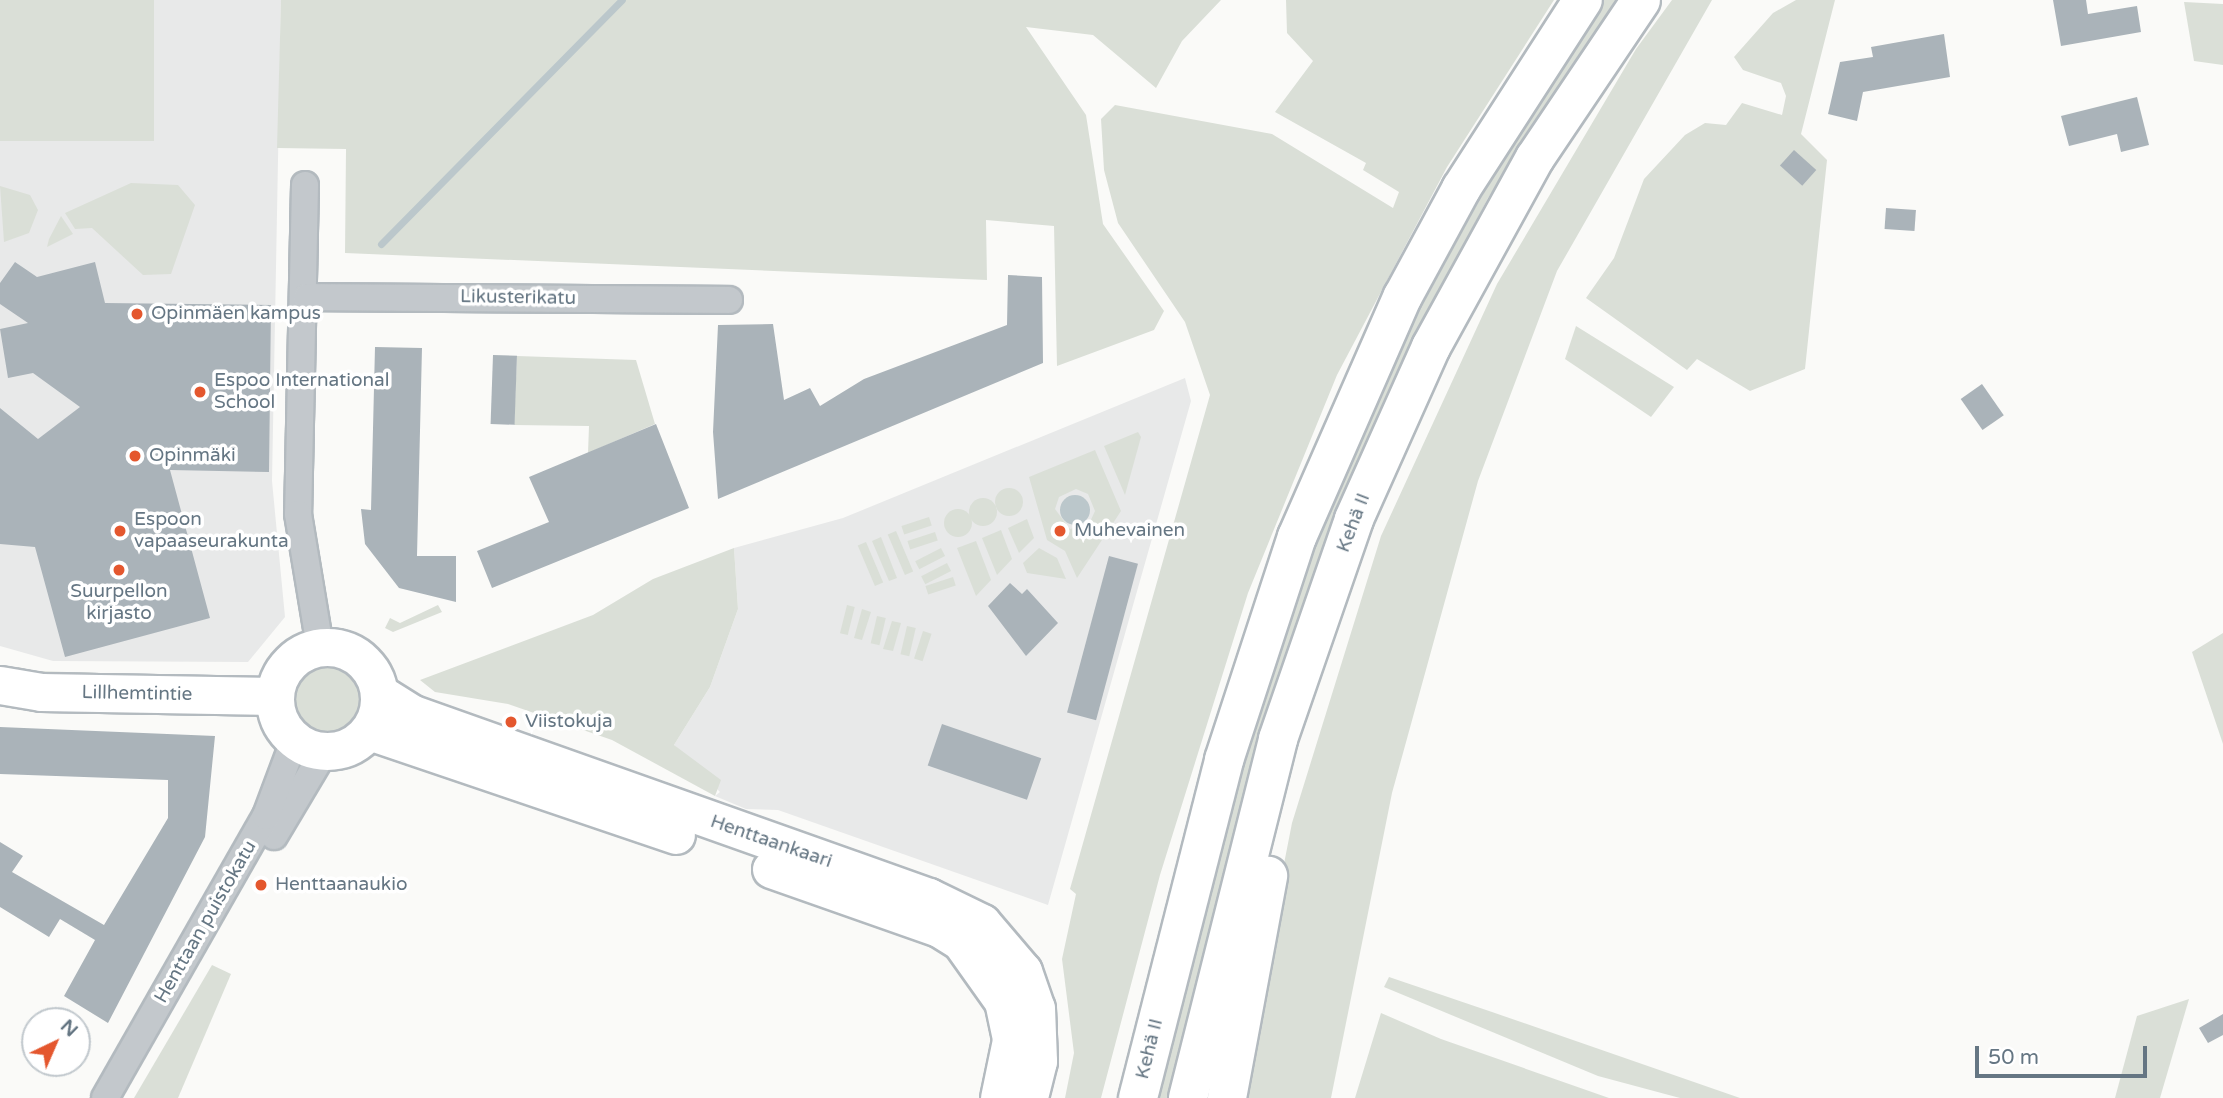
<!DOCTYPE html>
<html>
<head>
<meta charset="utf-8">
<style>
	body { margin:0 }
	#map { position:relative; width:2223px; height:1098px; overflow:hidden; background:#fafaf8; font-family:"Varela Round",sans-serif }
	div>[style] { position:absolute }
	.built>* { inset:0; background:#e8e9e9 }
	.green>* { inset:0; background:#dadfd7; transform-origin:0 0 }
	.round { border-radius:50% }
	.water>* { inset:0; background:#bbc7cb }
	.stream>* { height:7px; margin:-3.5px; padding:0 3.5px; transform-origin:3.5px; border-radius:3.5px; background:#bbc7cb }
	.building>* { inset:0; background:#aab3b9; transform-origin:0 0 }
	.roads { filter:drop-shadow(2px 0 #b3babf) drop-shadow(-2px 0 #b3babf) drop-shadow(0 2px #b3babf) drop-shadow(0 -2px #b3babf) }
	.street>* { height:26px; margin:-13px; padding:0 13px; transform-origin:13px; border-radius:13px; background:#c3c8cc }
	.secondary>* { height:37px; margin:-18.5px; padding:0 18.5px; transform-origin:18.5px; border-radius:18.5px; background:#fff }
	.secondary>.ring { margin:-18.5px; padding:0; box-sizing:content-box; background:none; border:37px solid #fff; border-radius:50% }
	.highway>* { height:38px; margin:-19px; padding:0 19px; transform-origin:19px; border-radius:19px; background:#fff }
	.dots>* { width:19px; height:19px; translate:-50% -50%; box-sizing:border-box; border:4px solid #fff; border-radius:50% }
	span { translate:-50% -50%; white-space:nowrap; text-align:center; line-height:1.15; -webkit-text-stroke:7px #fff; paint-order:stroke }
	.street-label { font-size:19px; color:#657683 }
	.poi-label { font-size:19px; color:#657683 }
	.left { translate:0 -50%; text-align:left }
	.north { position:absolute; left:21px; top:1007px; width:70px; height:70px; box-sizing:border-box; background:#fff; border:2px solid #c1c8cd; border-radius:50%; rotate:44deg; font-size:19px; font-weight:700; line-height:28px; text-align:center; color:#657683 }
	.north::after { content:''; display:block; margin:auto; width:24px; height:32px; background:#e4572e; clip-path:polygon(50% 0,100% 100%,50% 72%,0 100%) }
	.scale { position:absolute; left:1975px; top:1046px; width:172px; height:32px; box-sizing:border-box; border:4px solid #657683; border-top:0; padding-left:9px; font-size:21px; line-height:24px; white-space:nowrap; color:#657683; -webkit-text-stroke:5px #fff; paint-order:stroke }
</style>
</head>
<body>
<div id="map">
	<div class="built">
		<i style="clip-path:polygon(0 0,281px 0,272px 481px,285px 617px,248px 662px,53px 661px,0 646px)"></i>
		<i style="clip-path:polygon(1185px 378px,1191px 401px,1048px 905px,778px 810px,746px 809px,715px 796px,720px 792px,674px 745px,710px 687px,738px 609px,734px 548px,843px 518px)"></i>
	</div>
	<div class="green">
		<i style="left:0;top:0;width:154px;height:141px"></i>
		<i style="clip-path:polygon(281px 0,1221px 0,1182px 41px,1156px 88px,1093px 35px,1026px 27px,1086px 115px,1103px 224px,1164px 311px,1154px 330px,1057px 366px,1054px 226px,986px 220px,987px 280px,345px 253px,346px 149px,277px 148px)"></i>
		<i style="clip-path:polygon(1286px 0,1554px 0,1447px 167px,1337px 375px,1248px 593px,1160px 875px,1101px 1098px,1065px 1098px,1074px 1053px,1062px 959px,1076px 894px,1070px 889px,1210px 395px,1185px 322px,1118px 223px,1104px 170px,1101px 119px,1115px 105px,1272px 134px,1393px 208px,1399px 192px,1363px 170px,1366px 163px,1275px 112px,1313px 61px,1287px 33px)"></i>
		<i style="clip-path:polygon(1604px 0,1617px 0,1488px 198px,1395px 377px,1343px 498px,1244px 794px,1168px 1098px,1158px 1098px,1234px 791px,1315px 543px,1432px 281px,1554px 73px)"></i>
		<i style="clip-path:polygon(1672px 0,1712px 0,1557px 271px,1478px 481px,1392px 793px,1331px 1098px,1238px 1098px,1292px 823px,1381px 536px,1497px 284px,1636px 49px)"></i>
		<i style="clip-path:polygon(1796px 0,1835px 0,1801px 134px,1827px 160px,1805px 369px,1750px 391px,1697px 359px,1687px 370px,1586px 298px,1614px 258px,1644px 179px,1685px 135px,1705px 123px,1726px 125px,1742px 103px,1782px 115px,1786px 96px,1781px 83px,1743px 70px,1734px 57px,1773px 13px)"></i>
		<i style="clip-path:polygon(2184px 2px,2223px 4px,2223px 65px,2194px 61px)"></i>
		<i style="clip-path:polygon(131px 183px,178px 185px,195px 205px,171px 274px,143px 275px,92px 228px,75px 229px,65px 213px)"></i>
		<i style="clip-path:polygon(0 186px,30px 195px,38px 210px,29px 233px,4px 242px)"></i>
		<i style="clip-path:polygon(61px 216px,73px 234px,47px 247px,49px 239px)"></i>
		<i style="clip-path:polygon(1576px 326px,1674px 387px,1651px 417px,1565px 359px)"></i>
		<i style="clip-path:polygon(517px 356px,636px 360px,655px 424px,588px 453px,589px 426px,514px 425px)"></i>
		<i style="clip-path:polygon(1138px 432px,1141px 437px,1125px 495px,1104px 446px)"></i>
		<i style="clip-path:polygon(evenodd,1095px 450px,1121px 511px,1077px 578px,1065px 551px,1047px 540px,1029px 477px,1095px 450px,1076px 489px,1088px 494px,1095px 511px,1089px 524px,1070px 529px,1055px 509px,1059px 497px,1076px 489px)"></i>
		<i class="round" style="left:995px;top:488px;width:28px;height:28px"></i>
		<i class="round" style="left:969px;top:498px;width:28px;height:28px"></i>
		<i class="round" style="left:944px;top:509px;width:28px;height:28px"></i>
		<i style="left:929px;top:517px;width:9px;height:29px;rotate:72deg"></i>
		<i style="clip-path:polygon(1027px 519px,1034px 538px,1019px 553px,1008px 528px)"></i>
		<i style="clip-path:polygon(1001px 530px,1012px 559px,997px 575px,982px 538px)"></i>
		<i style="left:896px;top:531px;width:44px;height:9px;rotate:67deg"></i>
		<i style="left:935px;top:532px;width:9px;height:29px;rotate:72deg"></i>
		<i style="clip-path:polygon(881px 537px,897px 578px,889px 581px,872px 541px)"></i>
		<i style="clip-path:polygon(976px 541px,991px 580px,976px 596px,957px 548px)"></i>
		<i style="left:866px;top:542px;width:44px;height:9px;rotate:67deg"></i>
		<i style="clip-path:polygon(734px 548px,738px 609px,710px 687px,674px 745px,721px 780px,715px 796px,612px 740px,508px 704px,435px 692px,420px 680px,593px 615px,653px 579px)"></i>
		<i style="left:941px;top:548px;width:9px;height:29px;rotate:63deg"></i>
		<i style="clip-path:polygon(1039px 548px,1057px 558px,1066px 579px,1027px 573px,1023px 563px)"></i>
		<i style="left:947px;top:563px;width:9px;height:29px;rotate:63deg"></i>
		<i style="left:953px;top:577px;width:9px;height:29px;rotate:72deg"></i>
		<i style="clip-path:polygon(438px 605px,442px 612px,393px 632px,385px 628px,390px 618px,400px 623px)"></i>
		<i style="left:847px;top:605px;width:8px;height:29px;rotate:14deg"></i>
		<i style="clip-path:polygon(862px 609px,871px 612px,862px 640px,854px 638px)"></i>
		<i style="left:877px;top:616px;width:9px;height:28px;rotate:13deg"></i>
		<i style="clip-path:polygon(892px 621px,901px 623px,893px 651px,883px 649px)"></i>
		<i style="left:907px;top:626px;width:9px;height:29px;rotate:13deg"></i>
		<i style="left:923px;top:631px;width:9px;height:29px;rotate:18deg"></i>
		<i style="clip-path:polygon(2223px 633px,2223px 744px,2192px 652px)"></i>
		<i class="round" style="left:292px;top:665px;width:70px;height:70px"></i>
		<i style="clip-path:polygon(18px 667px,35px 671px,229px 677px,17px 674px)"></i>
		<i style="clip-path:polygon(212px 965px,231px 974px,178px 1098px,134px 1098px)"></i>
		<i style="clip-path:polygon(1389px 977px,1492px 1012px,1740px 1098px,1680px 1098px,1598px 1076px,1384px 987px)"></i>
		<i style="clip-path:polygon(2189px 999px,2160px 1098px,2115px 1098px,2137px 1016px)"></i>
		<i style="clip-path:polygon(1381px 1013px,1441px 1039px,1609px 1098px,1355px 1098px)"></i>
	</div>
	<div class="water">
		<i class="round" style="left:1060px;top:495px;width:30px;height:30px"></i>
	</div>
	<div class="stream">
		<i style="left:381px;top:244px;width:343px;rotate:-45.4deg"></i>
	</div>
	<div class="building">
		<i style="clip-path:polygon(2053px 0,2086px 0,2088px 14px,2137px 6px,2141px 32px,2061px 46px)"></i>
		<i style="clip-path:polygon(1944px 34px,1950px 77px,1863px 92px,1857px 121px,1828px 114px,1840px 62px,1873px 57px,1871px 47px)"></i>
		<i style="clip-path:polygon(2137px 97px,2149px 145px,2121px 152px,2117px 134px,2069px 146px,2061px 116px)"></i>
		<i style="left:1794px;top:150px;width:30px;height:21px;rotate:42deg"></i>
		<i style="left:1886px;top:208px;width:30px;height:21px;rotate:4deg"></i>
		<i style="clip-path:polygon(15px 262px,37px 277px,95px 262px,105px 303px,271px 305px,269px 472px,170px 470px,210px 618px,65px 657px,35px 547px,0 544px,0 408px,38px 439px,80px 407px,33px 373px,8px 378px,0 329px,28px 323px,0 304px,0 283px)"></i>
		<i style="clip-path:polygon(1008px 275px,1042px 277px,1043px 363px,718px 499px,713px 432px,718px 325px,773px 324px,784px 400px,810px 388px,820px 406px,864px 379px,1007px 325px)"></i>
		<i style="clip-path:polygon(375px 347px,422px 348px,417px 556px,456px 556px,456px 602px,399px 588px,365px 544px,361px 509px,371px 510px)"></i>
		<i style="left:493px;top:355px;width:24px;height:69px;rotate:2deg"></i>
		<i style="left:1982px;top:384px;width:38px;height:26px;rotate:55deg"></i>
		<i style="clip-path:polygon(656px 424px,689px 508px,492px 588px,477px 551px,549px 522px,529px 477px)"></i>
		<i style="left:1109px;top:556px;width:30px;height:162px;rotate:15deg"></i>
		<i style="clip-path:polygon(1010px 583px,1022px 594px,1027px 589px,1058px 623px,1026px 656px,988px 606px)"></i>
		<i style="left:942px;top:724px;width:105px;height:44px;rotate:19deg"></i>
		<i style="clip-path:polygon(0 727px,215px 736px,205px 837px,108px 1023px,64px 996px,95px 940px,60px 919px,49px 937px,0 907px,0 842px,23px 856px,12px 872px,104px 925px,168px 818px,168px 780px,0 774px)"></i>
		<i style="clip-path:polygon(2223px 1014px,2223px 1035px,2208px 1043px,2199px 1028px)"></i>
	</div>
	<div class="roads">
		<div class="street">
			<i style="left:305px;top:185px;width:329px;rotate:91.2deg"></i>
			<i style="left:298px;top:514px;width:135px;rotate:80.6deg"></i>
			<i style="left:307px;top:297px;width:422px;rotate:0.4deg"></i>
			<i style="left:274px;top:836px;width:98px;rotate:-59.2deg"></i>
			<i style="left:105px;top:1098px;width:325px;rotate:-60.3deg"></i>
			<i style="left:266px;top:816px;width:80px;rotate:-69.5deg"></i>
		</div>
		<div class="secondary">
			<i class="ring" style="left:275px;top:647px;width:67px;height:67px"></i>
			<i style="left:0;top:685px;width:42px;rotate:9.7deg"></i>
			<i style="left:41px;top:692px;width:233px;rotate:1deg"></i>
			<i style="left:379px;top:693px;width:40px;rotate:32deg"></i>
			<i style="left:413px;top:714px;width:547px;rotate:19.53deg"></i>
			<i style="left:929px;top:897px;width:59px;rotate:26.1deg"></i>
			<i style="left:982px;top:923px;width:63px;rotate:49.5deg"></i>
			<i style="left:1023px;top:971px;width:39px;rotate:71deg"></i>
			<i style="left:1036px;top:1008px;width:53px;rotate:87.8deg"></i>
			<i style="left:1038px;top:1061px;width:38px;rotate:104deg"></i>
			<i style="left:369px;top:731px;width:324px;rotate:18.7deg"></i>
			<i style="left:771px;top:869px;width:178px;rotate:19.4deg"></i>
			<i style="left:939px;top:928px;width:26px;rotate:32deg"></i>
			<i style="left:961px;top:942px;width:72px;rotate:54.6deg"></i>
			<i style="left:1003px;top:1001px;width:40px;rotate:78deg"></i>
			<i style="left:1011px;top:1040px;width:59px;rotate:101.7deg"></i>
		</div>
		<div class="highway">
			<i style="left:1138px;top:1098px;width:349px;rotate:-75.7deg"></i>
			<i style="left:1224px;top:760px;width:235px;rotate:-71.9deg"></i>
			<i style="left:1297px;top:537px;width:263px;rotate:-66.3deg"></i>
			<i style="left:1403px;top:296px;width:122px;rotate:-61.5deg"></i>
			<i style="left:1461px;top:189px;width:225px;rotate:-57.2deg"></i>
			<i style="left:1188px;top:1098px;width:370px;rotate:-75.9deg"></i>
			<i style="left:1278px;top:739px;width:233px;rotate:-70.9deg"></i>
			<i style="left:1354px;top:519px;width:188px;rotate:-65.9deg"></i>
			<i style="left:1431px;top:347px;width:216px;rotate:-61.2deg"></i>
			<i style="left:1535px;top:158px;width:190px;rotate:-56.1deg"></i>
			<i style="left:1227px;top:1098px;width:226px;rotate:-79.5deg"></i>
		</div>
	</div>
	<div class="dots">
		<i style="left:137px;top:314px;background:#e4572e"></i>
		<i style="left:200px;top:392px;background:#e4572e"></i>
		<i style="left:135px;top:456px;background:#e4572e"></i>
		<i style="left:120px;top:531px;background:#e4572e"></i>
		<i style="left:1060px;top:531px;background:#e4572e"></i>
		<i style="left:119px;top:570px;background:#e4572e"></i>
		<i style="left:511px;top:722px;background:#e4572e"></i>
		<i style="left:261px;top:885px;background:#e4572e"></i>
	</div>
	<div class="street-label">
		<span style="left:518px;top:298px;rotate:1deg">Likusterikatu</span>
		<span style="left:1354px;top:523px;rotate:-69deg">Kehä II</span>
		<span style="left:137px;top:694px;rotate:1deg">Lillhemtintie</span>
		<span style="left:771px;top:842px;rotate:19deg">Henttaankaari</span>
		<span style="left:206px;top:922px;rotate:-60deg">Henttaan puistokatu</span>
		<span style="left:1150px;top:1049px;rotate:-76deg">Kehä II</span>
	</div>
	<div class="poi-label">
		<span class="left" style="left:151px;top:314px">Opinmäen kampus</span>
		<span class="left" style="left:214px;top:392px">Espoo International<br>School</span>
		<span class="left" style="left:149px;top:456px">Opinmäki</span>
		<span class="left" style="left:134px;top:531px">Espoon<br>vapaaseurakunta</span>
		<span class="left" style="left:1074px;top:531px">Muhevainen</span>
		<span style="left:119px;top:603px">Suurpellon<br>kirjasto</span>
		<span class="left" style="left:525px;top:722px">Viistokuja</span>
		<span class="left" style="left:275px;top:885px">Henttaanaukio</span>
	</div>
	<div class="north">N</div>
	<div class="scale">50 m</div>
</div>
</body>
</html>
